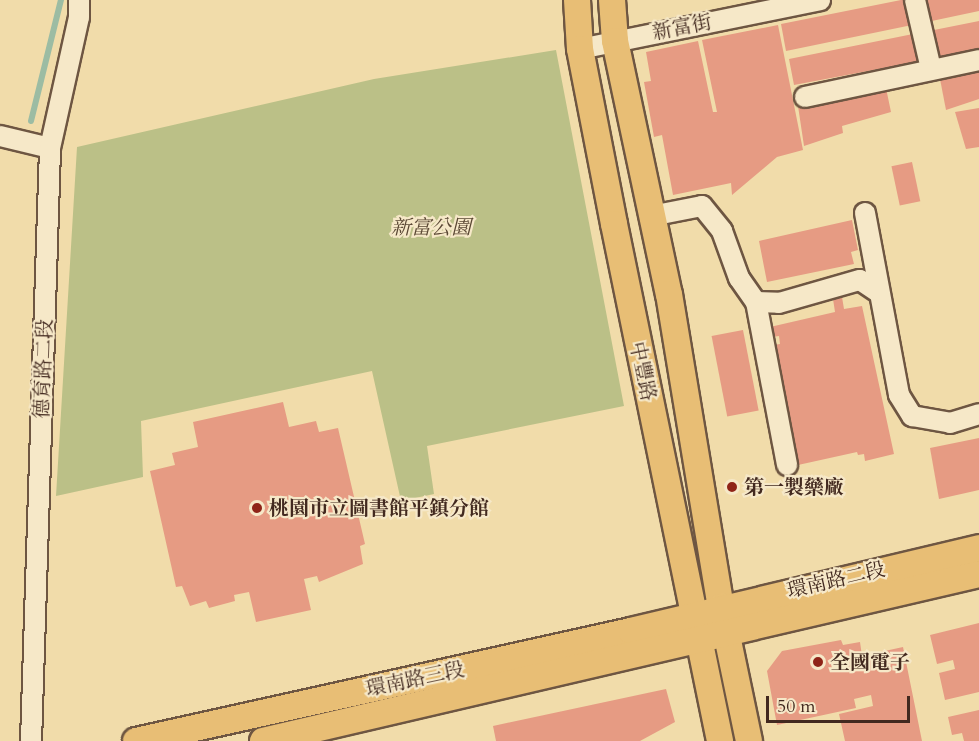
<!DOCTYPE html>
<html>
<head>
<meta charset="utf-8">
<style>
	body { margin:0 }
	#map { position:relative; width:979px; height:741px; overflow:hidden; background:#f1dcaa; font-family:Cardo,"Noto Serif TC",serif }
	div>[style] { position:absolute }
	.green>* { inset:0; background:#bbc087 }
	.stream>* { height:6px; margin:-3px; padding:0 3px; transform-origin:3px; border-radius:3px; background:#9cbca3 }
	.building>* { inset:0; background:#e69b83; transform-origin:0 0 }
	.roads { filter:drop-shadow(2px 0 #6e5642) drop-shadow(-2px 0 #6e5642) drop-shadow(0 2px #6e5642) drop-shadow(0 -2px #6e5642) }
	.minor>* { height:20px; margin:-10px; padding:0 10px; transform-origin:10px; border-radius:10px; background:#f6e8c8 }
	.major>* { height:26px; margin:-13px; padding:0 13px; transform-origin:13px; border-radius:13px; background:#e8be75 }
	.dots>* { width:16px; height:16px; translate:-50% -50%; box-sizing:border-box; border:3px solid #f6e8c8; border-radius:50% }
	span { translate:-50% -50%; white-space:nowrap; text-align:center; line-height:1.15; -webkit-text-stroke:4.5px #f6e8c8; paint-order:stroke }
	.street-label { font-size:20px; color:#42291f }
	.park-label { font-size:20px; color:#5a4734; font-style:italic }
	.poi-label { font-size:20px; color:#42291f; font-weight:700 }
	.left { translate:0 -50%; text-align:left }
	.scale { position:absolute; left:766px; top:696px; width:144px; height:27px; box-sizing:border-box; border:3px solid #42291f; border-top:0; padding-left:8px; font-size:18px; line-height:21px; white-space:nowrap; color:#42291f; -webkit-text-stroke:4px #f6e8c8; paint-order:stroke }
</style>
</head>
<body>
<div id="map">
	<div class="green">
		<i style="clip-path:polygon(556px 50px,624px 406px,427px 446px,434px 494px,401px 501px,372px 371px,141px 421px,143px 477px,56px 496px,77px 147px,374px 79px)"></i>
	</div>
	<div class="stream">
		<i style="left:31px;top:121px;width:125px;rotate:-76.1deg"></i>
	</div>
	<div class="building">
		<i style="clip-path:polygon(901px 0,907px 0,912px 25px,786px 51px,781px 24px)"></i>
		<i style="clip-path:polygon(923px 0,979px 0,979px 11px,927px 22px)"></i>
		<i style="clip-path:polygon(979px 21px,979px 50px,794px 85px,789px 59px,913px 34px,914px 40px,930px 37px,929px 31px)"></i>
		<i style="clip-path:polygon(778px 25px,803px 150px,777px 157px,732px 195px,731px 183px,673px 195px,662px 135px,654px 137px,644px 82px,651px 81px,646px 52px,698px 41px,713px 112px,717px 112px,702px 40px)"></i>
		<i style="clip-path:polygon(979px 71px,979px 99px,946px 110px,940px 79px)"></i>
		<i style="clip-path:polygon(886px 88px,891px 112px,842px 126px,843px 133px,804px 146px,798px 106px)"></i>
		<i style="clip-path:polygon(979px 108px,979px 147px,966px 149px,955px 112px)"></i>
		<i style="left:912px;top:162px;width:40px;height:21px;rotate:78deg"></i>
		<i style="clip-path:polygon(852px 220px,858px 250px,851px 252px,854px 264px,767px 282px,759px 241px)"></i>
		<i style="clip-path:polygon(842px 297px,844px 309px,862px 306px,894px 454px,865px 461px,864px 454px,858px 455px,857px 452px,798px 465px,774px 345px,780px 344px,779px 336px,772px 337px,770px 327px,835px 312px,833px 299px)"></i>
		<i style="left:743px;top:330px;width:82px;height:32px;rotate:79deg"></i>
		<i style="clip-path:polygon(283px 402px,289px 427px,316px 421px,319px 432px,338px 428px,365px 544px,360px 546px,363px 564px,319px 582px,317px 576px,304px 579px,311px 610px,256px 622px,249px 592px,234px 595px,235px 601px,209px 608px,206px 601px,190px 606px,182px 586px,176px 587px,150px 471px,175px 465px,172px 453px,198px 447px,193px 422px)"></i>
		<i style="clip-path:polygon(979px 438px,979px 490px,939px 499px,930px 448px)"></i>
		<i style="clip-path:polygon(979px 623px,979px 692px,945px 700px,939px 673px,955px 669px,953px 660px,937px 664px,930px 635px)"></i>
		<i style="clip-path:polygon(841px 640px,843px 645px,860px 642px,862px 656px,903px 647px,922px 741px,845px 741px,839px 714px,873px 706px,871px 695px,854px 699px,856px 708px,777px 725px,767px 671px,782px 651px)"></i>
		<i style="clip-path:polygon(666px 689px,675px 722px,640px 741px,496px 741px,493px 726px)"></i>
		<i style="clip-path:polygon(979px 710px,979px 741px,964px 741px,962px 733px,952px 735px,948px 717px)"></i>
	</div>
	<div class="roads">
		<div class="minor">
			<i style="left:915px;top:0;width:71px;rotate:76.9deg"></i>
			<i style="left:580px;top:49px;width:245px;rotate:-11.5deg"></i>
			<i style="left:805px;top:97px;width:178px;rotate:-12deg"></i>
			<i style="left:0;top:136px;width:51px;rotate:13.5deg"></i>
			<i style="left:865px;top:213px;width:185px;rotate:79.4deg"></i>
			<i style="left:899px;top:395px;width:25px;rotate:58deg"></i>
			<i style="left:912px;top:416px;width:39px;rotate:10deg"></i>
			<i style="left:950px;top:423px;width:30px;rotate:-17deg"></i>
			<i style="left:651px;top:216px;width:52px;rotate:-11.1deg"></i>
			<i style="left:702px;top:206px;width:32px;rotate:51deg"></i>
			<i style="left:722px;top:231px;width:50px;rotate:70.1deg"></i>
			<i style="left:739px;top:278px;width:29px;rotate:55deg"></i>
			<i style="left:756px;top:302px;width:23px;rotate:2deg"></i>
			<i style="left:779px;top:303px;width:84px;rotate:-15.9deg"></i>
			<i style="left:860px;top:280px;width:22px;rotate:34deg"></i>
			<i style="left:756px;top:302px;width:166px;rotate:79.2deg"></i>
			<i style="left:31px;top:741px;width:593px;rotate:-88.16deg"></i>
			<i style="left:50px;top:148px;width:134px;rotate:-77.5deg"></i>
			<i style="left:79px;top:17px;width:17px;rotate:-90deg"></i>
		</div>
		<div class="major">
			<i style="left:577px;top:0;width:49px;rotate:86.5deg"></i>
			<i style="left:580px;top:49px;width:178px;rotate:79deg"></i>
			<i style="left:614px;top:224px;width:528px;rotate:78.41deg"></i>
			<i style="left:612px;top:0;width:41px;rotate:85.8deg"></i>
			<i style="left:615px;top:41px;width:259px;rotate:78deg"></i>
			<i style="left:669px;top:294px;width:317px;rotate:80.6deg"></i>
			<i style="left:721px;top:607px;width:137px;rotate:78.2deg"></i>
			<i style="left:136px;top:741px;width:507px;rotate:-12.53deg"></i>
			<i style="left:631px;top:631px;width:358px;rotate:-13.4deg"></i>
			<i style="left:263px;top:741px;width:735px;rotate:-13.13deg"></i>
		</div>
	</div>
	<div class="dots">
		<i style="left:732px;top:487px;background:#8f2418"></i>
		<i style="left:257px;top:508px;background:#8f2418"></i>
		<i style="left:818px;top:662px;background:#8f2418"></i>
	</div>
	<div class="street-label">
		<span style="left:682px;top:27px;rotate:-11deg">新富街</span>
		<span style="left:43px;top:369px;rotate:-88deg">德育路二段</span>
		<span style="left:643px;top:371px;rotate:78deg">中豐路</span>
		<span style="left:836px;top:580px;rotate:-13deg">環南路二段</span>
		<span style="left:415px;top:679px;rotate:-12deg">環南路三段</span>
	</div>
	<div class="park-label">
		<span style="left:431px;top:227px">新富公園</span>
	</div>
	<div class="poi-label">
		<span class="left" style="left:744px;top:487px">第一製藥廠</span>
		<span class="left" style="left:269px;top:508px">桃園市立圖書館平鎮分館</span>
		<span class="left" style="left:830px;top:662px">全國電子</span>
	</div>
	<div class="scale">50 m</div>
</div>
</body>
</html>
